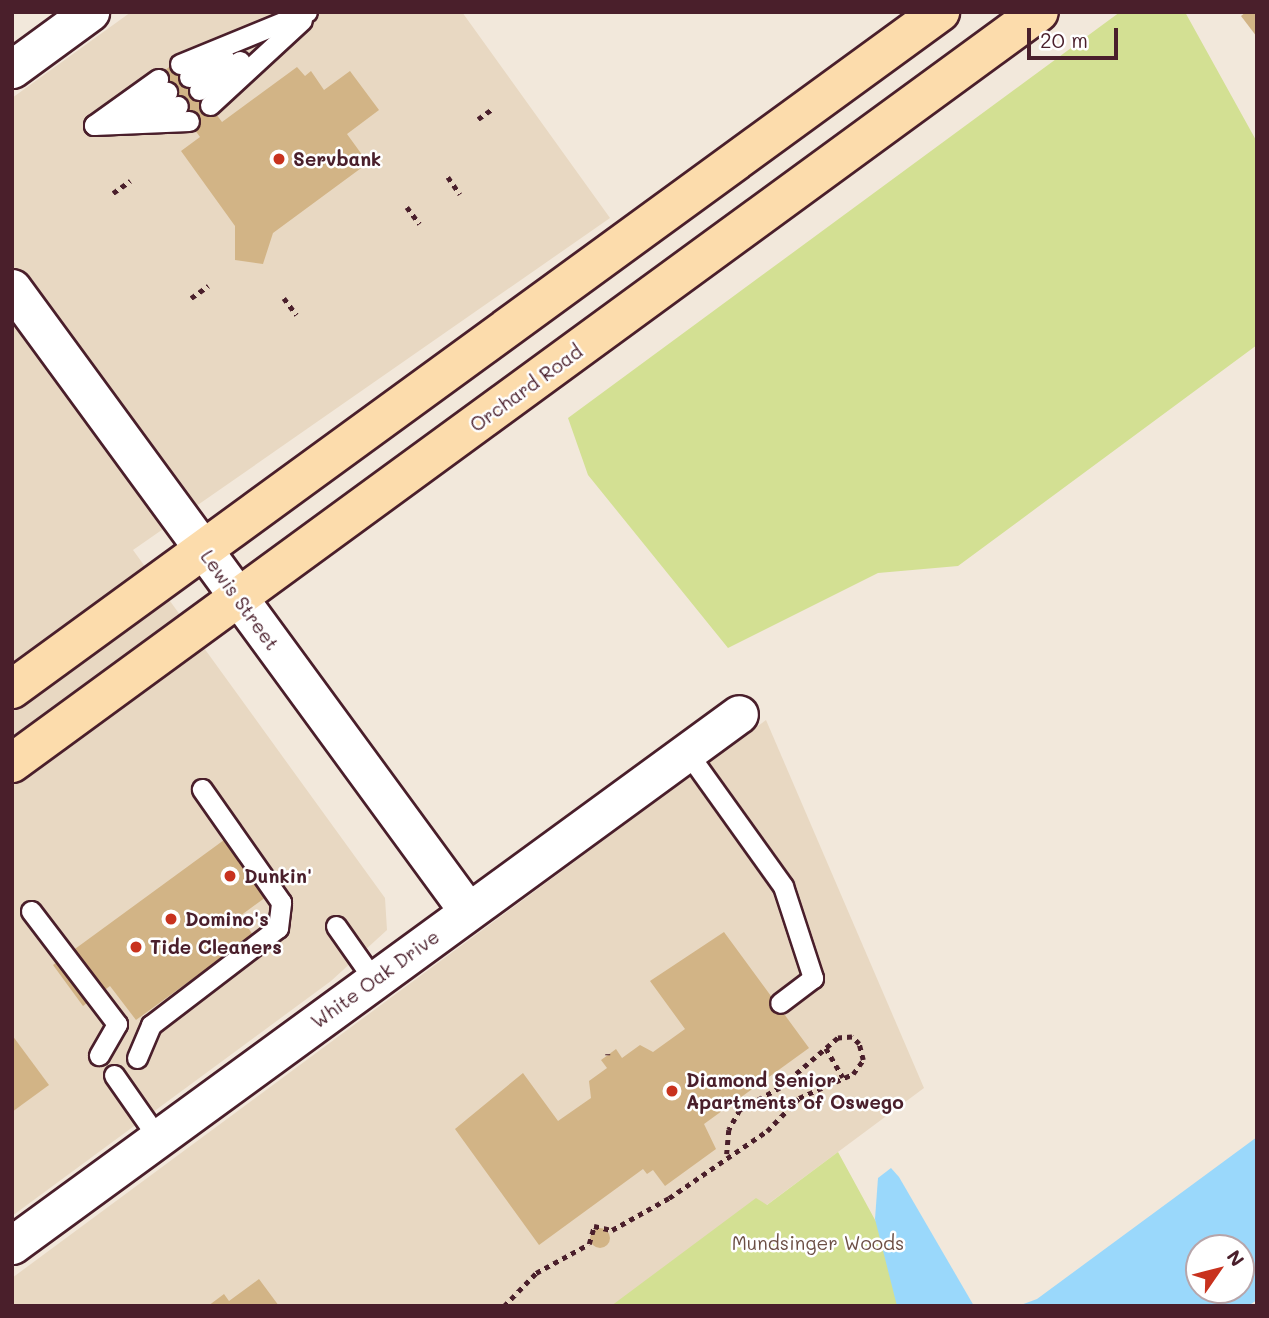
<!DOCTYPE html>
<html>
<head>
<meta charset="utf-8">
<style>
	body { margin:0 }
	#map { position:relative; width:1269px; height:1318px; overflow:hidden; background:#f2e8db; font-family:Mali,sans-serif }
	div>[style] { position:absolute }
	.built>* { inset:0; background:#e8d8c2 }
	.green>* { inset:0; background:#d3e093 }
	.water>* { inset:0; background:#9ad8fb }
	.building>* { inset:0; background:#d2b486 }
	.round { border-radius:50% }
	.path>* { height:4.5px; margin-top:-2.25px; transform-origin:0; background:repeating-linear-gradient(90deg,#4a1f2b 0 5px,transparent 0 10px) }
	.roads { filter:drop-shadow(2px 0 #4a1f2b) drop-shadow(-2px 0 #4a1f2b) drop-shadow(0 2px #4a1f2b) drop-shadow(0 -2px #4a1f2b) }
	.service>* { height:19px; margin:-9.5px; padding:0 9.5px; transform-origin:9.5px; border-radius:9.5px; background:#fff }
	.minor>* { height:37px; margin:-18.5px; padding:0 18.5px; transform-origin:18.5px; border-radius:18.5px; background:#fff }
	.primary>* { height:38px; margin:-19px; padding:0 19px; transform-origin:19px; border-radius:19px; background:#fcdcac }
	.dots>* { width:19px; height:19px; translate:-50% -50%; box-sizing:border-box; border:4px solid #fff; border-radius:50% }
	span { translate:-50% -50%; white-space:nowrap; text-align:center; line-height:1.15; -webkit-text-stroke:5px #fff; paint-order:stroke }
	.poi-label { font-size:19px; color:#4a1f2b; font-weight:700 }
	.left { translate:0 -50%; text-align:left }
	.street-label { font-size:19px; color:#4a1f2b }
	.park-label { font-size:19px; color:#6c4f45 }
	.frame { position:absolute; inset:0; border:14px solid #4a1f2b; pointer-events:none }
	.north { position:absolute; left:1185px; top:1234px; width:70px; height:70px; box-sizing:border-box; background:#fff; border:2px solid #b7a5aa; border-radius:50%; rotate:55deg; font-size:19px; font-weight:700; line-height:28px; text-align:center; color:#4a1f2b }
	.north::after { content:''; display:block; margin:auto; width:24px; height:32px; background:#c8321e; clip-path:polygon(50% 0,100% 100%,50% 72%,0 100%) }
	.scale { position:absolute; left:1027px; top:28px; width:91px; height:32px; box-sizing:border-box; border:4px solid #4a1f2b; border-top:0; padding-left:9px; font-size:21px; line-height:24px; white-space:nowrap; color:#4a1f2b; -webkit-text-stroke:5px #fff; paint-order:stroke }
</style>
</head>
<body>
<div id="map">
	<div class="built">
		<i style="clip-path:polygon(131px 12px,462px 12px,610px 218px,133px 550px,385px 898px,387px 930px,331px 981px,12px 1216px,12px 98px)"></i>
		<i style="clip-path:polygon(766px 720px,924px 1088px,631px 1306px,12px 1306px,12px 1278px)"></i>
	</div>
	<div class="green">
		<i style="clip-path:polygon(1120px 12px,1185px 12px,1257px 142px,1257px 345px,958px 566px,878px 573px,728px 648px,588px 475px,568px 418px)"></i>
		<i style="clip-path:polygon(838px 1152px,922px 1306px,611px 1306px,756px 1198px,767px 1205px)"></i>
	</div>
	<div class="water">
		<i style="clip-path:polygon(evenodd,1257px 1137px,1257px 1300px,1248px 1306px,1018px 1306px,1037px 1299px,1257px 1137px,1199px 1248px,1241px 1248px,1241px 1290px,1199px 1290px,1199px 1248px)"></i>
		<i style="clip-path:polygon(891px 1168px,899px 1177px,974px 1306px,897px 1306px,875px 1219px,878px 1178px)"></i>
	</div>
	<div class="building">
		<i style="clip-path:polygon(1246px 12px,1257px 12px,1257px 37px,1241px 16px)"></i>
		<i style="clip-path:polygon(177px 61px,222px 122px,297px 67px,305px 76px,311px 71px,324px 90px,350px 71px,379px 110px,347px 134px,368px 163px,273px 233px,263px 264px,235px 260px,235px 226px,181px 151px,200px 137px,156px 77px)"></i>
		<i style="clip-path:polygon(224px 840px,237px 858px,241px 855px,266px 897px,240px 916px,253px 935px,136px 1020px,110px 986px,83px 1006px,53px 965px)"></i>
		<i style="clip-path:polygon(724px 932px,809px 1048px,704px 1124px,716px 1149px,665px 1186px,653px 1170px,647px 1174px,643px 1169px,539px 1245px,455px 1129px,523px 1073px,558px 1121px,591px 1098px,589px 1081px,607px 1068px,601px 1060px,608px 1055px,616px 1049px,622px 1058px,640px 1045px,653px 1052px,685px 1029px,650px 981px)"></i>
		<i style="clip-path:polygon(12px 1035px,49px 1085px,12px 1112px)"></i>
		<i class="round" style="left:590px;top:1228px;width:20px;height:20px"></i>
		<i style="clip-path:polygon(259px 1279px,279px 1306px,208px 1306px,224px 1294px,229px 1301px)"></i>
	</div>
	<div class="path">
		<i style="left:478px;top:119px;width:19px;rotate:-35deg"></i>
		<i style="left:448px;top:177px;width:21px;rotate:55deg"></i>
		<i style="left:113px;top:193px;width:21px;rotate:-35deg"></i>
		<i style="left:407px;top:207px;width:21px;rotate:53deg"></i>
		<i style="left:191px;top:298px;width:21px;rotate:-35deg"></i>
		<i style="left:284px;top:298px;width:21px;rotate:53deg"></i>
		<i style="left:826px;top:1048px;width:34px;rotate:60deg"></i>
		<i style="left:608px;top:1054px;width:1px;rotate:90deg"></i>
		<i style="left:504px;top:1306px;width:46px;rotate:-45.9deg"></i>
		<i style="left:536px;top:1273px;width:60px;rotate:-28.7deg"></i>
		<i style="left:589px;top:1244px;width:19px;rotate:-74deg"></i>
		<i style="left:594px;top:1226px;width:18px;rotate:13deg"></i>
		<i style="left:612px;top:1230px;width:65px;rotate:-29.3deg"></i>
		<i style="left:669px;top:1198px;width:119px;rotate:-34.4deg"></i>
		<i style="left:767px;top:1131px;width:46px;rotate:-45.9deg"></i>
		<i style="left:799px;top:1098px;width:59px;rotate:-24deg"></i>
		<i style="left:853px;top:1074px;width:17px;rotate:-54deg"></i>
		<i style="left:863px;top:1060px;width:16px;rotate:-104deg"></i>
		<i style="left:859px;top:1044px;width:10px;rotate:-135deg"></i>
		<i style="left:852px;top:1037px;width:14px;rotate:176deg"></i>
		<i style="left:838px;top:1038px;width:77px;rotate:139.2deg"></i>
		<i style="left:780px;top:1088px;width:46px;rotate:151.2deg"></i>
		<i style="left:740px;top:1110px;width:23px;rotate:119deg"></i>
		<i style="left:729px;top:1130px;width:24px;rotate:95deg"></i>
	</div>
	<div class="roads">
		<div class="service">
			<i style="left:180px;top:64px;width:137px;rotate:-22.3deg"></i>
			<i style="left:189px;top:77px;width:40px;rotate:-28deg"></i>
			<i style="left:199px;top:90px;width:50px;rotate:-35.3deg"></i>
			<i style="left:210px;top:105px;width:125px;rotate:-42.7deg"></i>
			<i style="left:130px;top:109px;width:41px;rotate:-24.7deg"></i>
			<i style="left:129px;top:117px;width:50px;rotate:-12.7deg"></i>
			<i style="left:94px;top:125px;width:95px;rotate:-2.4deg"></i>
			<i style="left:94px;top:125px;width:79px;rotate:-35.7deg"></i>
			<i style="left:687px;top:752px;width:165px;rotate:54.4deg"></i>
			<i style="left:783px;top:886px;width:97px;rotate:71.9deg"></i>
			<i style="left:813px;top:978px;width:41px;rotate:142.9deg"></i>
			<i style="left:31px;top:911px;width:142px;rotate:52.7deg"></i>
			<i style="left:117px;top:1024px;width:36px;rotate:120deg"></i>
			<i style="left:336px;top:926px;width:66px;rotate:54.9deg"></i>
			<i style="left:137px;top:1058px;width:36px;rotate:-67deg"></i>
			<i style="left:151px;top:1025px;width:160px;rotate:-37.4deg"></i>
			<i style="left:278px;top:928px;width:26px;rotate:-83deg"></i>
			<i style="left:281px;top:902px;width:138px;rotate:-125deg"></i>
			<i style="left:114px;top:1075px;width:77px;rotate:55.1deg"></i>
		</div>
		<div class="minor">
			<i style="left:12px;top:69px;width:97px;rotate:-36.2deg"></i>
			<i style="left:12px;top:288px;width:772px;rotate:53.8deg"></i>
			<i style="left:12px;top:1245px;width:900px;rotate:-36.14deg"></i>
		</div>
		<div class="primary">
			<i style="left:12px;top:689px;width:1149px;rotate:-36.11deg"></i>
			<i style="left:12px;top:763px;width:1272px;rotate:-36.18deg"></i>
		</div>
	</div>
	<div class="dots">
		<i style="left:279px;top:159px;background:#c8321e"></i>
		<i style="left:230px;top:876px;background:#c8321e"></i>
		<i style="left:171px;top:919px;background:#c8321e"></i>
		<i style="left:136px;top:947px;background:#c8321e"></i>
		<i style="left:672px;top:1091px;background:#c8321e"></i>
	</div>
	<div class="poi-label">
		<span class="left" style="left:293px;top:159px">Servbank</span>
		<span class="left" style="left:244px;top:876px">Dunkin'</span>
		<span class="left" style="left:185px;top:919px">Domino's</span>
		<span class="left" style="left:150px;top:947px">Tide Cleaners</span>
		<span class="left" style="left:686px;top:1091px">Diamond Senior<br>Apartments of Oswego</span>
	</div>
	<div class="street-label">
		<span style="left:526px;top:388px;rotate:-36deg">Orchard Road</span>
		<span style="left:240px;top:600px;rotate:54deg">Lewis Street</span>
		<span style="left:375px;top:979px;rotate:-36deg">White Oak Drive</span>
	</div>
	<div class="park-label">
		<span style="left:818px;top:1243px">Mundsinger Woods</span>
	</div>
	<div class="frame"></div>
	<div class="north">N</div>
	<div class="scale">20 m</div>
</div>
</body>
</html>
